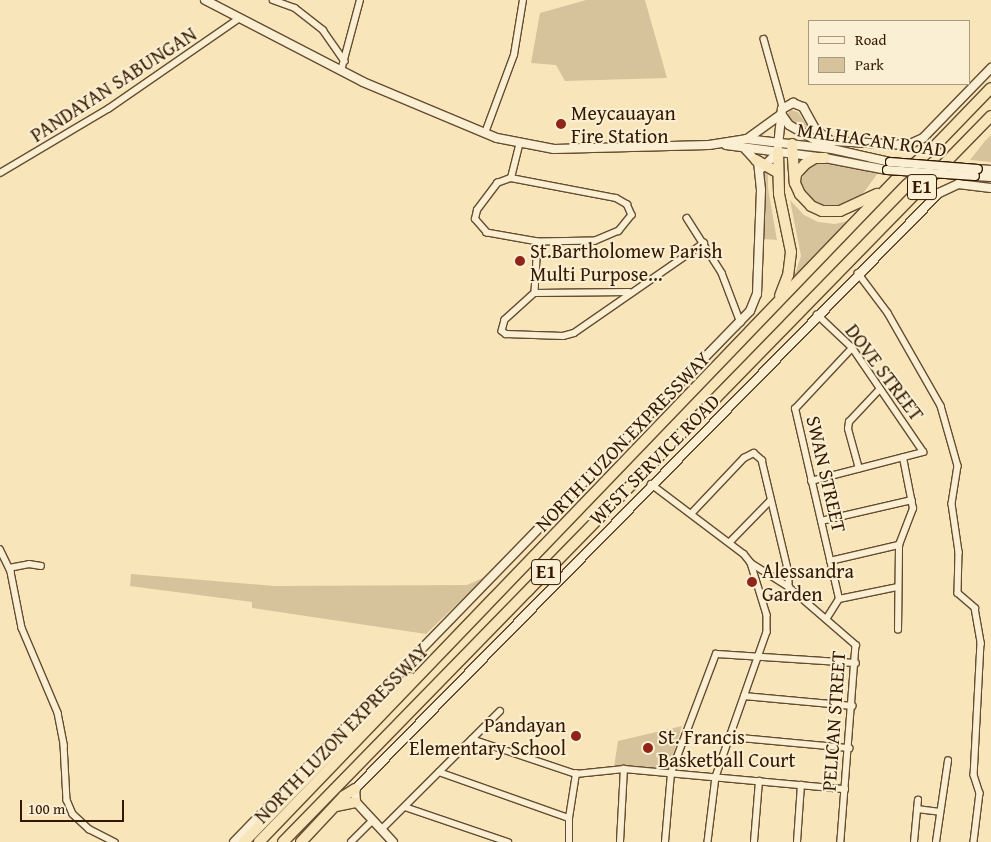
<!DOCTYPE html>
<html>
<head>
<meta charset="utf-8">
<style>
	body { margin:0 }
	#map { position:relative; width:991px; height:842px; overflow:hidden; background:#f8e6ba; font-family:"Gentium Book Plus",serif }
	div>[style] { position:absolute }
	.green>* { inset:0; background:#d7c39b }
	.roads { filter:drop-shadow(1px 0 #654c30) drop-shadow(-1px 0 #654c30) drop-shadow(0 1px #654c30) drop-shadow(0 -1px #654c30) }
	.street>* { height:5.5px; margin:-2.75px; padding:0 2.75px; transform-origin:2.75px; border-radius:2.75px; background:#faefd2 }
	.secondary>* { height:8px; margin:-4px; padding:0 4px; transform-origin:4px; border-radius:4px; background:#faefd2 }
	.highway>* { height:10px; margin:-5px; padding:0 5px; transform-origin:5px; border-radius:5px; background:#f8e6ba }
	.bridges { filter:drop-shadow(1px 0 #341802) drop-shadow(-1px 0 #341802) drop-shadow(0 1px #341802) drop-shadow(0 -1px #341802) }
	.secondary-bridge>* { height:8px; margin:-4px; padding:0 4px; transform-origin:4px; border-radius:4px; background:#faefd2 }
	.dots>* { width:14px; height:14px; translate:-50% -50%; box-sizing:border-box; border:2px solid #faefd2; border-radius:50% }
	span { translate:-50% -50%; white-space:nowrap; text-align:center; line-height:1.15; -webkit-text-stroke:4px #faefd2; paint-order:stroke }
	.shield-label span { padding:1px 4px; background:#faefd2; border:1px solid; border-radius:4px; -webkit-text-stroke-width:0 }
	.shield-label { font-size:19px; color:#341802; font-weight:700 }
	.street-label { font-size:20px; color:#341802 }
	.poi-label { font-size:20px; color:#341802 }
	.left { translate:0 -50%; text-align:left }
	.right { translate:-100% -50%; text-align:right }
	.legend { position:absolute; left:808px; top:20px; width:162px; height:65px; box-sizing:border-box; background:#faefd2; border:1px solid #ab997f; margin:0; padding:6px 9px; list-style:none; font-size:15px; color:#341802 }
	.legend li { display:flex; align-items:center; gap:10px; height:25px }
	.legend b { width:25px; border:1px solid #ab997f }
	.scale { position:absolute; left:20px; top:800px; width:104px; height:22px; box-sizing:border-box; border:2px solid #341802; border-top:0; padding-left:6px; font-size:15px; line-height:18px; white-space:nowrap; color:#341802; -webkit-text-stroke:4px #faefd2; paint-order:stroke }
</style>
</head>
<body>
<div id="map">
	<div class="green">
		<i style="clip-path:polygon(586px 0,645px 0,667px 78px,565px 81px,556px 65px,531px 63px,540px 13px)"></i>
		<i style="clip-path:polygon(791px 110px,798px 112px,816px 139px,789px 122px,786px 115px)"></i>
		<i style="clip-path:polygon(991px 135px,991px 162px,970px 160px,985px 141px)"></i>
		<i style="clip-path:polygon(818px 162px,823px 162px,878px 173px,864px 192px,846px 207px,823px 209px,805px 196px,800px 182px,809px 166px)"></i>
		<i style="clip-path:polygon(768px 170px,768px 188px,777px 240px,762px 239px,763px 174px)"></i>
		<i style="clip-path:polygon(790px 200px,804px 215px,818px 222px,835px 224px,848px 221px,794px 277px,801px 256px)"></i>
		<i style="clip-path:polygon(131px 574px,275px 586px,467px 585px,485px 577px,426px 634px,252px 608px,252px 602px,130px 586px)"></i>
		<i style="clip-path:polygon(682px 726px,668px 771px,614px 767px,618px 741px)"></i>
	</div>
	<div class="roads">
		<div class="street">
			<i style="left:273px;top:0;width:23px;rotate:20deg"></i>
			<i style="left:295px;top:8px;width:36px;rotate:38deg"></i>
			<i style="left:323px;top:30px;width:38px;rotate:55deg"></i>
			<i style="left:764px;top:39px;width:71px;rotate:74.4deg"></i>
			<i style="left:341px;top:71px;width:73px;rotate:-75deg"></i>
			<i style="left:485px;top:133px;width:83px;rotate:-69.6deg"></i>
			<i style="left:514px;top:55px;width:56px;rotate:-80.7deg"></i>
			<i style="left:0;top:173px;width:126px;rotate:-30.7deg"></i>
			<i style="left:108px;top:109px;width:160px;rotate:-34.6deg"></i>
			<i style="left:511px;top:178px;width:107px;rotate:10.8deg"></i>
			<i style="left:616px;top:198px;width:13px;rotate:29deg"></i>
			<i style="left:627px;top:204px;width:12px;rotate:66deg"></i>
			<i style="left:632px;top:215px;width:21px;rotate:129deg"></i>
			<i style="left:619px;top:231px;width:26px;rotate:157deg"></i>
			<i style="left:595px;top:241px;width:57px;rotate:179deg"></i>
			<i style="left:538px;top:242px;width:52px;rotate:-170deg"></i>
			<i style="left:487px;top:233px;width:18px;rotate:-131deg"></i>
			<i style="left:475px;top:219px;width:9px;rotate:-77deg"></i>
			<i style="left:477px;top:210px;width:34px;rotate:-53deg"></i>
			<i style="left:497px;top:183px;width:15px;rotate:-20deg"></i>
			<i style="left:511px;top:178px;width:36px;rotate:-76deg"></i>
			<i style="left:687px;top:218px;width:65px;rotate:57.5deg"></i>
			<i style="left:722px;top:273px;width:53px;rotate:69.2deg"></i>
			<i style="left:538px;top:242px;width:51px;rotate:93.4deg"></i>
			<i style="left:535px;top:293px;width:40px;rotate:138deg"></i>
			<i style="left:505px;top:320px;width:11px;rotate:105deg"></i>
			<i style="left:502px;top:331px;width:5px;rotate:37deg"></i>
			<i style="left:506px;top:334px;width:57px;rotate:2deg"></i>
			<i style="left:563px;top:336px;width:11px;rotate:-15deg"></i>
			<i style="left:574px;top:333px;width:158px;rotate:-34.7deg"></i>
			<i style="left:858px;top:273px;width:50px;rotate:53.1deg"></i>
			<i style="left:888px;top:313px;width:107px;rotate:60.3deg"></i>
			<i style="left:941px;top:406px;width:62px;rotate:74.2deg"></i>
			<i style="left:958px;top:466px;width:38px;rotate:99deg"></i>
			<i style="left:952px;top:504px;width:49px;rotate:81.7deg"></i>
			<i style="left:959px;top:552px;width:41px;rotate:91.4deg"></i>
			<i style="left:958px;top:593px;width:23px;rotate:41deg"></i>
			<i style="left:975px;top:608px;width:36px;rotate:80deg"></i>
			<i style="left:981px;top:643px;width:132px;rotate:93deg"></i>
			<i style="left:974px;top:775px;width:19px;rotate:72deg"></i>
			<i style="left:980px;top:793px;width:49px;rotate:97deg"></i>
			<i style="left:535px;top:293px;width:94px;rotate:-0.6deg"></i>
			<i style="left:859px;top:469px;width:41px;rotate:-105.4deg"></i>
			<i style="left:848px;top:429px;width:7px;rotate:-82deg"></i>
			<i style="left:849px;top:422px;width:45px;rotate:-46.8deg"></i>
			<i style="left:811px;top:481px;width:116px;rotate:-14.5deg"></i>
			<i style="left:923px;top:452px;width:126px;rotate:-124.3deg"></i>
			<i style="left:852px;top:348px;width:48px;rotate:-136.7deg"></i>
			<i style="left:651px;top:484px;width:116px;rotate:37deg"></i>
			<i style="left:744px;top:554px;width:11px;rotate:52deg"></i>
			<i style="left:751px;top:563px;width:54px;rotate:72.9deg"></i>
			<i style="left:767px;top:615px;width:17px;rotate:90deg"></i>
			<i style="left:767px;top:632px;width:154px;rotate:109.4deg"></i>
			<i style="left:716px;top:777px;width:65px;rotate:97deg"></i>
			<i style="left:691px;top:514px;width:77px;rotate:-46.6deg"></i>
			<i style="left:744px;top:458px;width:11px;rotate:-27deg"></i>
			<i style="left:754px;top:453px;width:11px;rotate:41deg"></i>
			<i style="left:762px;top:460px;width:116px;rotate:76.6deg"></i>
			<i style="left:789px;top:573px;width:14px;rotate:90deg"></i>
			<i style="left:821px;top:521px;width:93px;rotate:-13deg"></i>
			<i style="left:730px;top:542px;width:57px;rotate:-45.7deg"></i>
			<i style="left:0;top:549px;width:25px;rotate:64deg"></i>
			<i style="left:11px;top:572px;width:57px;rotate:78.9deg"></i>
			<i style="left:22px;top:628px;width:92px;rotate:67deg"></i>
			<i style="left:58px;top:713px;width:33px;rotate:79deg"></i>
			<i style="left:64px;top:745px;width:55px;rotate:86.9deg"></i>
			<i style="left:67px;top:800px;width:15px;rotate:67deg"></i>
			<i style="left:73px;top:814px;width:22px;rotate:43deg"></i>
			<i style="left:89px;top:829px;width:29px;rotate:27deg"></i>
			<i style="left:830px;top:561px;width:71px;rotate:-13.1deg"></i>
			<i style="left:751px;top:563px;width:45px;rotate:32.3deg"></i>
			<i style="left:789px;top:587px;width:89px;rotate:40.9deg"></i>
			<i style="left:856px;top:645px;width:198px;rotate:94.4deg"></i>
			<i style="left:9px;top:568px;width:20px;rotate:-11deg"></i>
			<i style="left:29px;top:564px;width:12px;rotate:9deg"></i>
			<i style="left:839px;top:599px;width:195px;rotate:-103deg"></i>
			<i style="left:795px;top:409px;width:83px;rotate:-46.9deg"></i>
			<i style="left:839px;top:599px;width:60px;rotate:-11.5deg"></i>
			<i style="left:827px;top:618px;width:22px;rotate:-58deg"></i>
			<i style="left:898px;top:630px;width:85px;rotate:-89.3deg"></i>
			<i style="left:899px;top:545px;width:39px;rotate:-69deg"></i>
			<i style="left:913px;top:509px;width:52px;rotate:-101.1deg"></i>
			<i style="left:744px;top:696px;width:109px;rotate:5.2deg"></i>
			<i style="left:730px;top:737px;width:120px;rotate:5.3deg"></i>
			<i style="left:472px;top:739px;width:110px;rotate:18.6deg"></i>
			<i style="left:576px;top:774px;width:48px;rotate:-5.9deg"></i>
			<i style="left:624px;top:769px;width:222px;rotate:5.2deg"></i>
			<i style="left:439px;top:772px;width:138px;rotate:19.5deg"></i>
			<i style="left:405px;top:807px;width:109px;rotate:18.8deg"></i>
			<i style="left:917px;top:809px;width:23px;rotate:7deg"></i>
			<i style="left:381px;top:830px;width:168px;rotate:-45deg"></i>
			<i style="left:351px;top:842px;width:30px;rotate:-45deg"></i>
			<i style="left:569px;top:842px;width:24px;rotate:-90deg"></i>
			<i style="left:569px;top:818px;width:45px;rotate:-81deg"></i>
			<i style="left:620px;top:842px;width:73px;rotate:-86.9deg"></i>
			<i style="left:665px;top:842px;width:69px;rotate:-85deg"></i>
			<i style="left:671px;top:773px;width:127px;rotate:-69.3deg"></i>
			<i style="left:716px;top:654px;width:140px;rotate:3.7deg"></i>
			<i style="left:754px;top:842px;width:61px;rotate:-85.3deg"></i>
			<i style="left:797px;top:842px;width:57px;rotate:-86deg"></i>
			<i style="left:914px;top:842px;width:42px;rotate:-84.6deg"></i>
			<i style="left:936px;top:842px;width:82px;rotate:-81.6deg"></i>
		</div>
		<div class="secondary">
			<i style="left:205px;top:0;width:178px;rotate:27.4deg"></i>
			<i style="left:363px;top:82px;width:145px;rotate:22.7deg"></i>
			<i style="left:497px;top:138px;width:58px;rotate:10.9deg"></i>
			<i style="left:554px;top:149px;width:155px;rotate:-1.5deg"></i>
			<i style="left:709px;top:145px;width:37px;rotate:-9deg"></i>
			<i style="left:746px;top:139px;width:87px;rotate:6.6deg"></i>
			<i style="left:832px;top:149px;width:59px;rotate:12.6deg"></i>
			<i style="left:782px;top:115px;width:12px;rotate:55deg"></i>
			<i style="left:789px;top:125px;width:43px;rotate:29.6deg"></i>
			<i style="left:747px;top:139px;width:41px;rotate:-36deg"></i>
			<i style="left:726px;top:145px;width:100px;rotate:7.5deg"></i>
			<i style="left:825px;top:158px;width:63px;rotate:11deg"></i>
			<i style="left:778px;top:146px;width:37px;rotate:-84deg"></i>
			<i style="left:782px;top:109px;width:13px;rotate:-29deg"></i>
			<i style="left:793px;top:103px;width:11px;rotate:22deg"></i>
			<i style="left:803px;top:107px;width:26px;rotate:61deg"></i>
			<i style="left:816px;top:130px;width:19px;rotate:36deg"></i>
			<i style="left:831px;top:141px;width:77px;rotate:3deg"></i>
			<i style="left:908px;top:145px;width:17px;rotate:-25deg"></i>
			<i style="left:923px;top:138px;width:98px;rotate:-45.8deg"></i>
			<i style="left:762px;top:168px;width:23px;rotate:-45deg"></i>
			<i style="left:978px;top:169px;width:13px;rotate:4deg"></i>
			<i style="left:975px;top:176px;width:16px;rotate:4deg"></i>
			<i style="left:234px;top:842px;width:740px;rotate:-45.82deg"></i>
			<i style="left:750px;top:311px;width:18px;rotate:-68deg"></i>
			<i style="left:757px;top:294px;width:104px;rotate:-87.8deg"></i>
			<i style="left:761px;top:190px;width:27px;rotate:-96deg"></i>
			<i style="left:758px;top:163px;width:19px;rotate:-133deg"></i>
			<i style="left:393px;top:842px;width:54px;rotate:-132.8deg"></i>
			<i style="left:356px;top:802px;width:13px;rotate:-94deg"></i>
			<i style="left:355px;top:789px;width:834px;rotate:-45.58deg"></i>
			<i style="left:939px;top:193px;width:21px;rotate:-25deg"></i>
			<i style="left:958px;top:184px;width:33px;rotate:7deg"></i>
		</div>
		<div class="highway">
			<i style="left:792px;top:144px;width:39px;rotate:86deg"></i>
			<i style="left:795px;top:183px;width:12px;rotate:66deg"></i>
			<i style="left:800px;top:194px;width:16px;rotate:47deg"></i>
			<i style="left:811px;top:206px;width:12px;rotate:24deg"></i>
			<i style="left:822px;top:211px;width:18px"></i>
			<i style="left:840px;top:211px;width:41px;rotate:-24.7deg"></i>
			<i style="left:778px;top:152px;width:42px;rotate:88.6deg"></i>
			<i style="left:779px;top:194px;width:59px;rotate:78.3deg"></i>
			<i style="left:791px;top:252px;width:23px;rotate:97deg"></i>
			<i style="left:788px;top:275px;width:22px;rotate:111deg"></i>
			<i style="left:756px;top:160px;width:24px;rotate:30deg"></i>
			<i style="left:795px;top:182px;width:8px;rotate:-83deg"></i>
			<i style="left:796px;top:174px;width:13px;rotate:-48deg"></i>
			<i style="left:805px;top:164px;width:12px;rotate:-31deg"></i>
			<i style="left:815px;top:158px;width:10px"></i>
			<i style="left:336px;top:806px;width:20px;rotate:-11deg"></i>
			<i style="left:244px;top:842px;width:207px;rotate:-45.6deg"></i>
			<i style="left:389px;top:694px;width:27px;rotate:-36deg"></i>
			<i style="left:259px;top:842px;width:921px;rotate:-46.14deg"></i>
			<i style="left:897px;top:178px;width:47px;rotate:-39.8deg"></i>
			<i style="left:933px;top:148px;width:83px;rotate:-46deg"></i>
			<i style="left:283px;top:842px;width:1014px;rotate:-45.72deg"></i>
			<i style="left:301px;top:842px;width:63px;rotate:-46.9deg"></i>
			<i style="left:344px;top:796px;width:13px;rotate:-32deg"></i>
		</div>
	</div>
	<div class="bridges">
		<div class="secondary-bridge">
			<i style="left:890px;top:162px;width:88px;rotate:4.5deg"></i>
			<i style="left:887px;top:170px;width:88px;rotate:3.9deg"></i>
		</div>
	</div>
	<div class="dots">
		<i style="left:561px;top:124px;background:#8f2418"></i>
		<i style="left:520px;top:261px;background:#8f2418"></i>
		<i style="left:752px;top:582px;background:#8f2418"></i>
		<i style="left:576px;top:736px;background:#8f2418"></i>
		<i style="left:648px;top:748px;background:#8f2418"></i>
	</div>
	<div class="shield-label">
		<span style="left:922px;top:187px">E1</span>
		<span style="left:546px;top:572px">E1</span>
	</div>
	<div class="street-label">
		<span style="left:113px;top:84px;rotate:-33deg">PANDAYAN SABUNGAN</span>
		<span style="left:872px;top:139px;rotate:8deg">MALHACAN ROAD</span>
		<span style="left:885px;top:372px;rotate:53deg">DOVE STREET</span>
		<span style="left:622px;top:441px;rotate:-46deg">NORTH LUZON EXPRESSWAY</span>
		<span style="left:654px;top:459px;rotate:-45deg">WEST SERVICE ROAD</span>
		<span style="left:827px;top:474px;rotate:77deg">SWAN STREET</span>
		<span style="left:833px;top:721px;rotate:-86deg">PELICAN STREET</span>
		<span style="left:341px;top:733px;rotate:-46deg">NORTH LUZON EXPRESSWAY</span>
	</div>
	<div class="poi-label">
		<span class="left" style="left:571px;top:124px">Meycauayan<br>Fire Station</span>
		<span class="left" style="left:530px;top:262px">St.Bartholomew Parish<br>Multi Purpose...</span>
		<span class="left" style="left:762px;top:582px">Alessandra<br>Garden</span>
		<span class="right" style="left:566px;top:736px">Pandayan<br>Elementary School</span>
		<span class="left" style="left:658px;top:748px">St. Francis<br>Basketball Court</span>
	</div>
	<ul class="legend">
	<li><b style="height:6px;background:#faefd2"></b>Road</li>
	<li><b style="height:14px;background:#d7c39b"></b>Park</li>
	</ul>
	<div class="scale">100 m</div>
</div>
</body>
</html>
